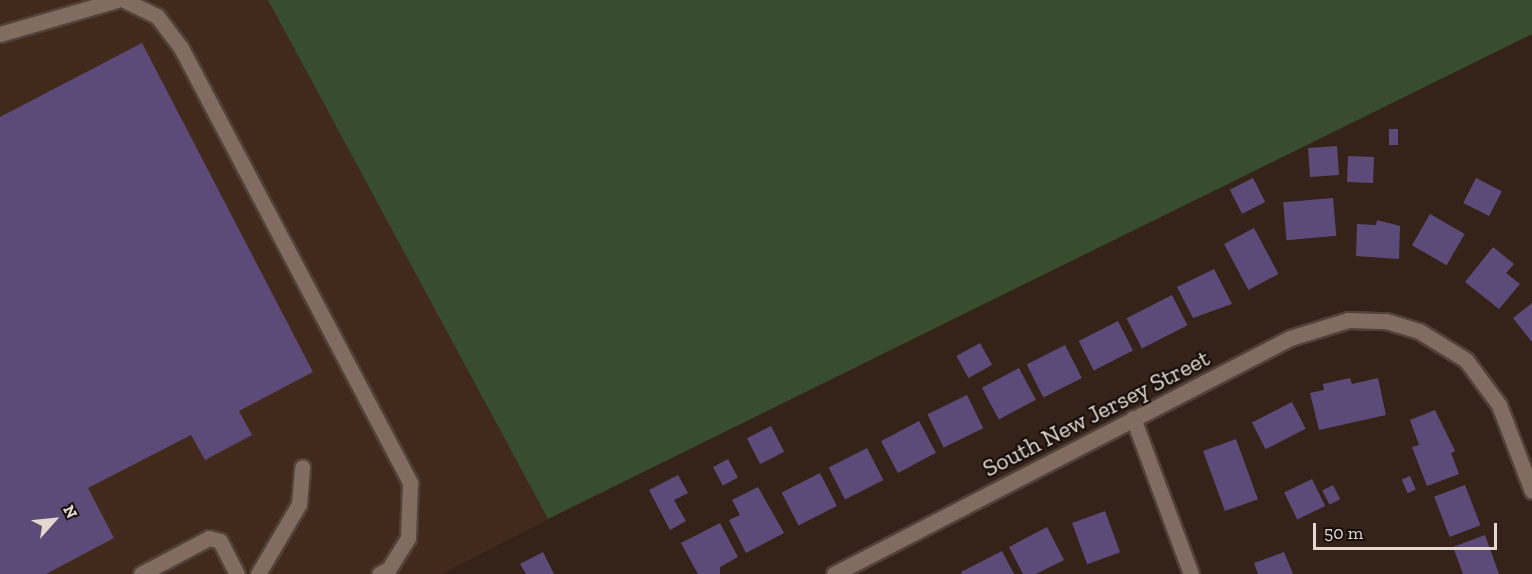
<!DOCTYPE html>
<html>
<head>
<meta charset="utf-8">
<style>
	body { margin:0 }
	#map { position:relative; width:1532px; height:574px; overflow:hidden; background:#35231a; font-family:"Zilla Slab",serif }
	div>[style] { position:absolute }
	.built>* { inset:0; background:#41291c }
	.green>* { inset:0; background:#384c2e }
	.building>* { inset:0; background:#5c4b78; transform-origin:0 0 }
	.roads { filter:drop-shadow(2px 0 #504139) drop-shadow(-2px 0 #504139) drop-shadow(0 2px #504139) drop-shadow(0 -2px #504139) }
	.minor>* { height:15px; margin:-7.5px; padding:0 7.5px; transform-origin:7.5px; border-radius:7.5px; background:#826c61 }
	span { translate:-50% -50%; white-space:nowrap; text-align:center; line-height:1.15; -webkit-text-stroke:4.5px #170f0a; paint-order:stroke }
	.street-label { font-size:24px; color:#e4d8d1 }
	.north { position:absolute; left:24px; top:490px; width:60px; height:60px; -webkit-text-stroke:4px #170f0a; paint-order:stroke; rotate:63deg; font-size:16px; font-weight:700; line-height:24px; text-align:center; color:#e4d8d1 }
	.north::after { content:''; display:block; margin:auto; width:21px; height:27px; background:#e4d8d1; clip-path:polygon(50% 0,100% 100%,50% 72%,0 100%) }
	.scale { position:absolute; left:1313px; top:523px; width:184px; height:27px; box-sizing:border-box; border:3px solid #e4d8d1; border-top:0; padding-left:8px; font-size:18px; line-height:21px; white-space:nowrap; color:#e4d8d1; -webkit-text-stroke:4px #170f0a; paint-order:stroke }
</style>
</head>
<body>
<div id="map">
	<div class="built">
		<i style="clip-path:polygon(0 0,268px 0,548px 519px,442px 574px,0 574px)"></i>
	</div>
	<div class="green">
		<i style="clip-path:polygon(268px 0,1532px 0,1532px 34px,548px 519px)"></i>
	</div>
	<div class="building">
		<i style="clip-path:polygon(142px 43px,313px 372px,239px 411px,252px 435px,205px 460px,191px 435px,88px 488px,114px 538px,46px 574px,0 574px,0 117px)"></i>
		<i style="left:1389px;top:129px;width:9px;height:16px"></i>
		<i style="left:1337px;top:146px;width:29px;height:29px;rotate:86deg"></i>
		<i style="left:1348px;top:156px;width:26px;height:26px;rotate:2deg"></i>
		<i style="left:1253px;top:178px;width:27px;height:26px;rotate:63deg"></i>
		<i style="left:1476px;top:178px;width:29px;height:28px;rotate:27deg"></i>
		<i style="left:1333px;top:198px;width:38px;height:50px;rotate:85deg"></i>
		<i style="left:1430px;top:214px;width:40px;height:36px;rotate:30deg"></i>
		<i style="clip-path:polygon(1377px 220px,1400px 226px,1399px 259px,1356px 256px,1357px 224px,1376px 225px)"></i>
		<i style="left:1254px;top:228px;width:52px;height:34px;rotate:62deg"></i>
		<i style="clip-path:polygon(1493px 247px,1514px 264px,1506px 273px,1520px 284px,1499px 309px,1465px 282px)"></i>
		<i style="clip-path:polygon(1214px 269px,1232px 304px,1193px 318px,1177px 287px)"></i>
		<i style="left:1172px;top:295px;width:34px;height:51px;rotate:63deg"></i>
		<i style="clip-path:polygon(1532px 303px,1532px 342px,1513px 318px)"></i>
		<i style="left:1118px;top:321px;width:33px;height:44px;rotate:63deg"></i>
		<i style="left:980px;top:343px;width:25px;height:27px;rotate:61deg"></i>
		<i style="left:1065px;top:345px;width:37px;height:43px;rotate:63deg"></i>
		<i style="left:1019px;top:368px;width:36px;height:42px;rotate:62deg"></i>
		<i style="clip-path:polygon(1350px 378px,1352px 384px,1378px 378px,1386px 415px,1319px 430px,1310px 393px,1324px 390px,1323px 384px)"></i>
		<i style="left:967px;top:395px;width:37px;height:44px;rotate:64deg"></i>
		<i style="left:1292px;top:402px;width:30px;height:45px;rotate:63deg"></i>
		<i style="clip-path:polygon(1435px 410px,1455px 451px,1451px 453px,1459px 474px,1427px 486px,1412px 447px,1419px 445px,1410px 420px)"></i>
		<i style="left:919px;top:421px;width:36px;height:43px;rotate:62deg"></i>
		<i style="left:771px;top:426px;width:29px;height:27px;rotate:63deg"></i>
		<i style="left:1236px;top:439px;width:64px;height:35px;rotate:70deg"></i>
		<i style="left:867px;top:448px;width:36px;height:43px;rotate:63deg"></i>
		<i style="left:728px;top:459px;width:21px;height:17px;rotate:62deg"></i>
		<i style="left:820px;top:473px;width:37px;height:43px;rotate:63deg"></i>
		<i style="clip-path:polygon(678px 475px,688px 493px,674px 500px,686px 521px,670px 530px,649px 490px)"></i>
		<i style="left:1410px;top:476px;width:15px;height:9px;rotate:67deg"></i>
		<i style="left:1312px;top:479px;width:30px;height:31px;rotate:64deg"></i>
		<i style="left:1333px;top:485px;width:16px;height:12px;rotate:63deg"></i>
		<i style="left:1465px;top:485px;width:43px;height:33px;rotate:69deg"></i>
		<i style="clip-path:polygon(758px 487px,784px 533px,746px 553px,729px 520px,740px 515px,732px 500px)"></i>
		<i style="left:1105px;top:511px;width:44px;height:35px;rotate:70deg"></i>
		<i style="clip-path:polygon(720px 523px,738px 557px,720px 567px,720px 574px,698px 574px,681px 543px)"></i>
		<i style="clip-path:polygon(1047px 527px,1064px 560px,1036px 574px,1023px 574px,1009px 547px)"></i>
		<i style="clip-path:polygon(1485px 535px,1499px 574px,1463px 574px,1453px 547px)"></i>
		<i style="clip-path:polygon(1002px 551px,1014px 574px,962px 574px,961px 572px)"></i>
		<i style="clip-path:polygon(543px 552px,554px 574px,526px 574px,520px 564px)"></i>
		<i style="clip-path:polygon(1284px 552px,1293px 574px,1258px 574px,1254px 563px)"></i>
	</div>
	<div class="roads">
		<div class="minor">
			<i style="left:124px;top:0;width:37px;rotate:26deg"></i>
			<i style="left:157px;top:16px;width:40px;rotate:53deg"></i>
			<i style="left:181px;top:48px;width:492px;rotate:62.2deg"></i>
			<i style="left:410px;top:483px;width:55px;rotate:92.1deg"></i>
			<i style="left:408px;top:538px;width:36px;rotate:122deg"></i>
			<i style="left:389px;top:569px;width:11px;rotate:153deg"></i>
			<i style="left:0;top:34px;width:122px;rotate:-16.2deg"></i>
			<i style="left:1133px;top:418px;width:166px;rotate:69.6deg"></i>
			<i style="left:141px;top:574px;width:77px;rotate:-27.9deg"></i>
			<i style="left:209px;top:538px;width:11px;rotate:15deg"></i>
			<i style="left:220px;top:541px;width:37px;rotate:63deg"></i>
			<i style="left:258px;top:574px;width:81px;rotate:-59.6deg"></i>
			<i style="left:299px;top:504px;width:37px;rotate:-85deg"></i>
			<i style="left:834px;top:574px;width:513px;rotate:-27.36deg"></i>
			<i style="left:1290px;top:338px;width:61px;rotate:-17.2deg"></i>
			<i style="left:1348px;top:320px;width:38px;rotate:2deg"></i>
			<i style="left:1386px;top:321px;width:34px;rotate:17deg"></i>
			<i style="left:1419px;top:331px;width:55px;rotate:31.7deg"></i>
			<i style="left:1466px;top:360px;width:56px;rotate:53.7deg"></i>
			<i style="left:1499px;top:405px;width:92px;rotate:69deg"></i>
		</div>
	</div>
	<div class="street-label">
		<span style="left:1096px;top:413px;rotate:-27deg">South New Jersey Street</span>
	</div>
	<div class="north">N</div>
	<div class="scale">50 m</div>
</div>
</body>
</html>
